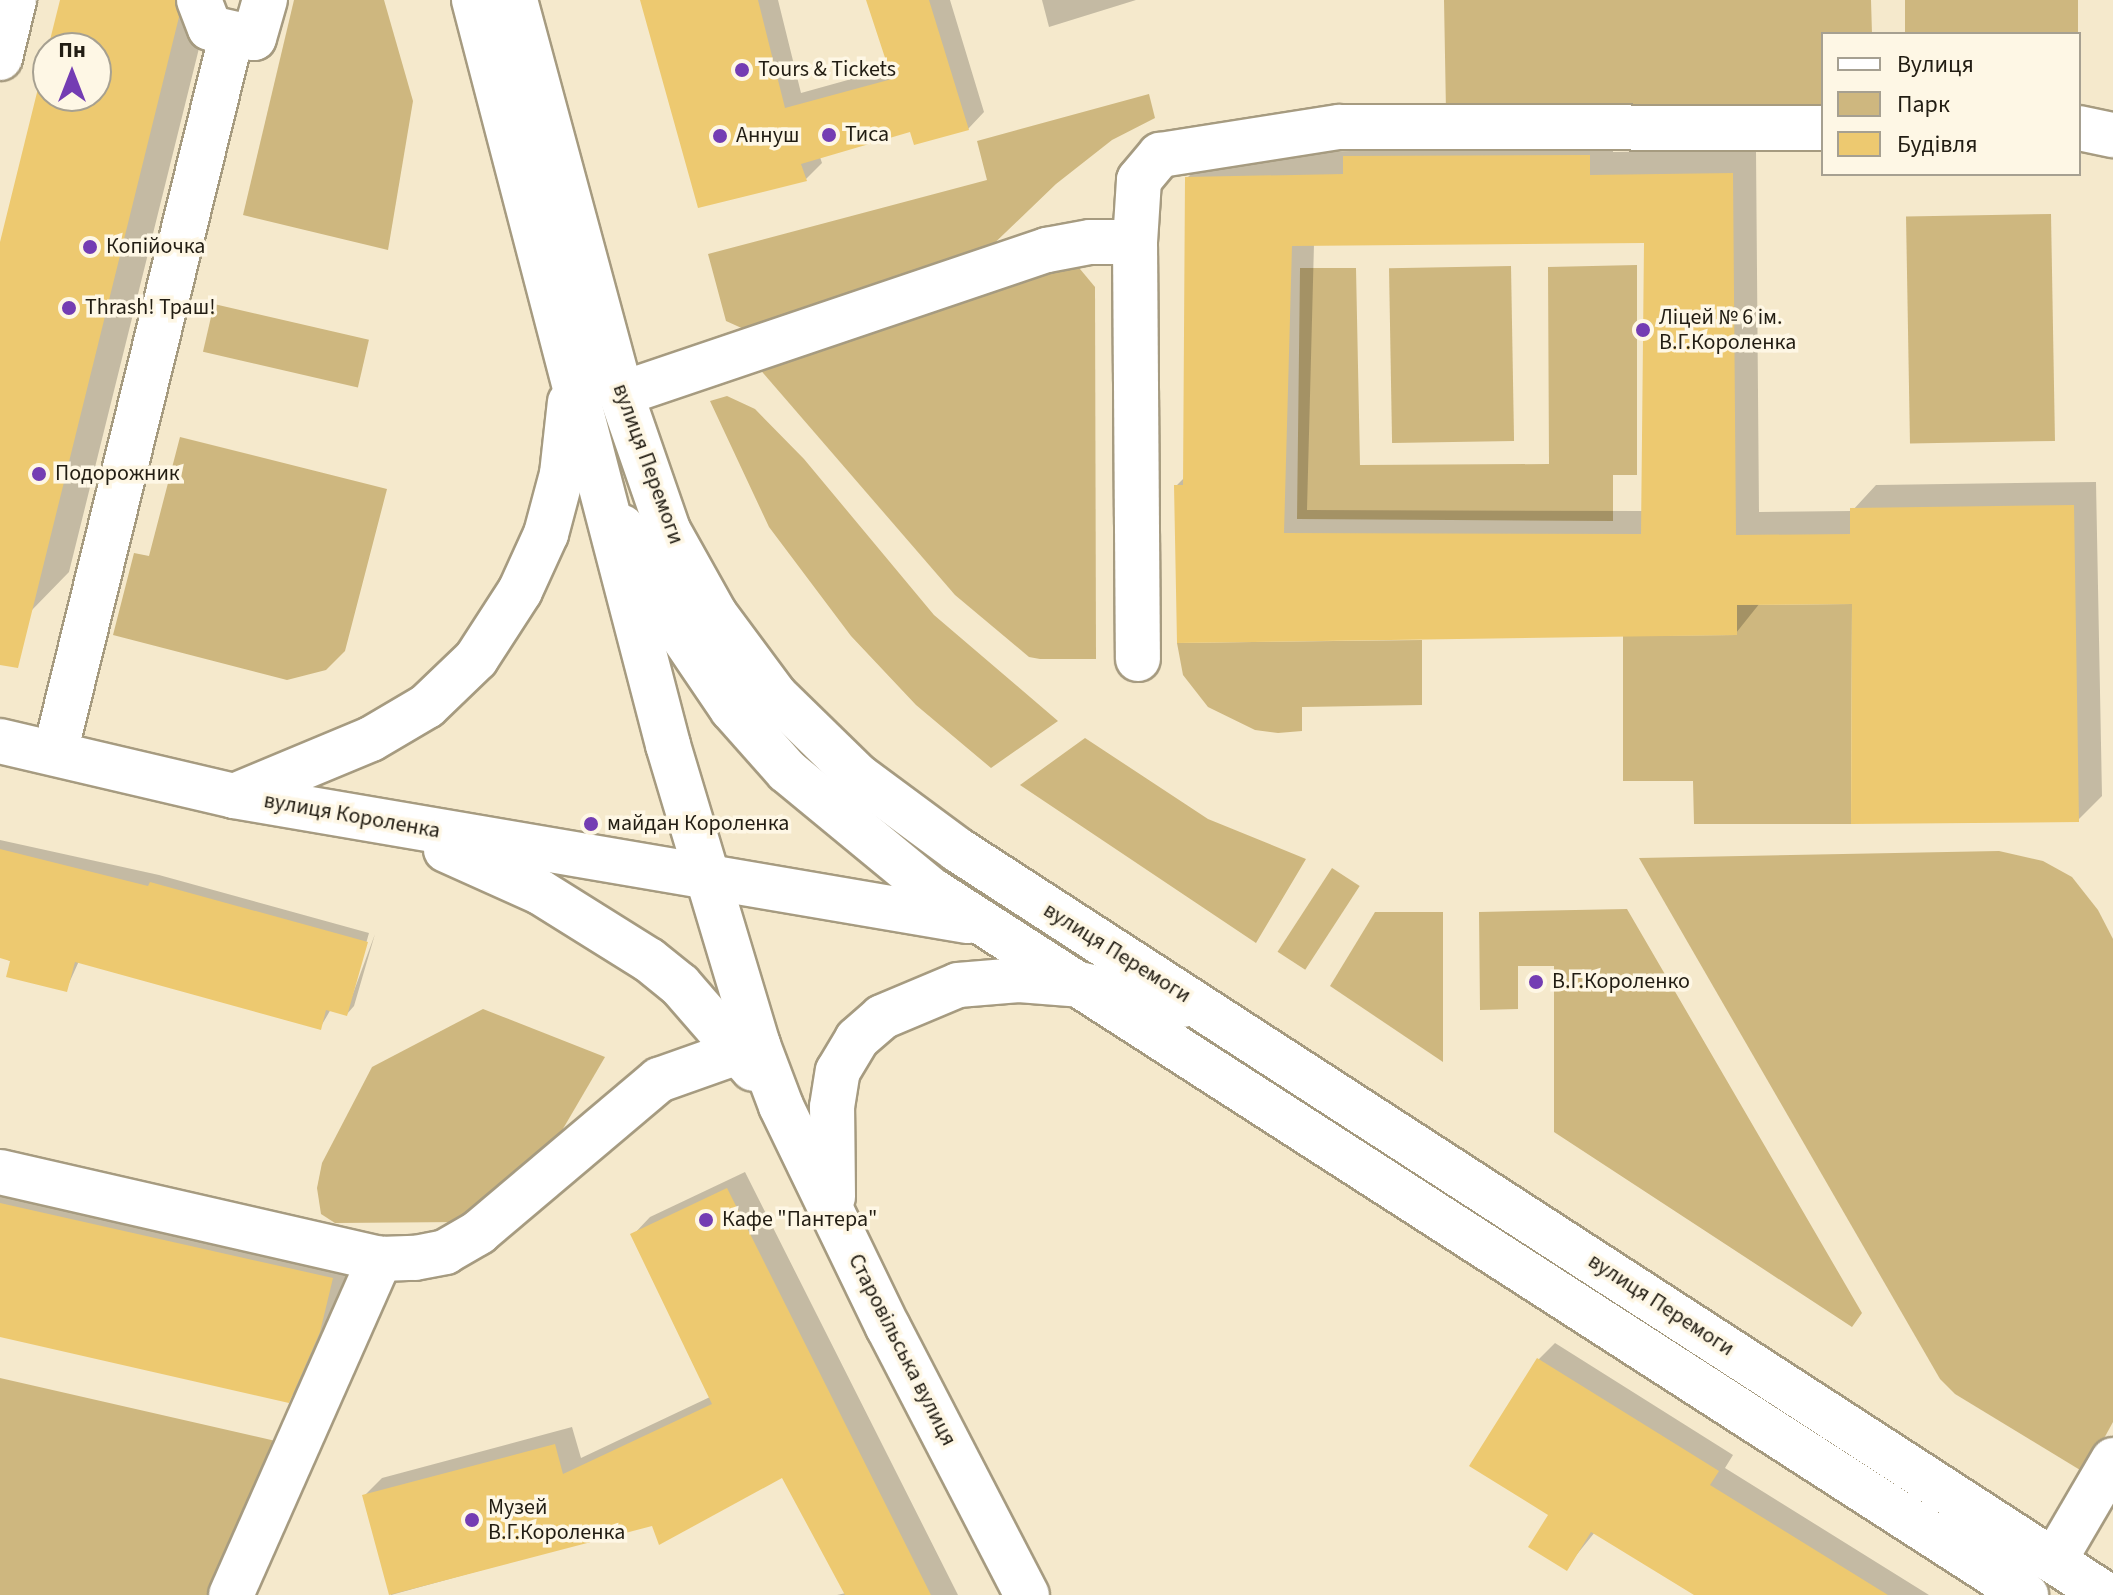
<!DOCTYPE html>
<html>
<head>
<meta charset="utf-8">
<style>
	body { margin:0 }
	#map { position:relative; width:2113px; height:1595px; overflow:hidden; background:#f5e9cc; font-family:"Source Sans 3",sans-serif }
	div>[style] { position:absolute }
	.green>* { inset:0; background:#ceb77f; transform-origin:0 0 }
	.shadow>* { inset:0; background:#0003 }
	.building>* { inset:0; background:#edc970 }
	.roads { filter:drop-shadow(2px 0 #a69b80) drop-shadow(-2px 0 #a69b80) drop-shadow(0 2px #a69b80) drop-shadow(0 -2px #a69b80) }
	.minor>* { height:44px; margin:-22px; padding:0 22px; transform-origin:22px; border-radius:22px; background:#fff }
	.major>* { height:44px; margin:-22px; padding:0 22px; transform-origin:22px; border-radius:22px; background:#fff }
	.dots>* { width:22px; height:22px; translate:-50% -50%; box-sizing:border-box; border:4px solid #fef7e5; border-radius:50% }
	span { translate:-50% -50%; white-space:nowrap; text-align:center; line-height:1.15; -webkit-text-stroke:7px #fef7e5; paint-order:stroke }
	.poi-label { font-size:22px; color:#221d13 }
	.left { translate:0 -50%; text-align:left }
	.street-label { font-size:22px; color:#221d13 }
	.legend { position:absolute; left:1821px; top:32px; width:260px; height:144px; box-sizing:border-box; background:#fef7e5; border:2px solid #a6a091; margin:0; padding:10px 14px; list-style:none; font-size:24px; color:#221d13 }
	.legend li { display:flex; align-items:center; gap:16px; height:40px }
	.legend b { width:40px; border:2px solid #a6a091 }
	.north { position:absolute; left:32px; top:32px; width:80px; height:80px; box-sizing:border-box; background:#fef7e5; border:2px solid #a6a091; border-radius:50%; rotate:0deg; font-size:22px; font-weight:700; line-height:32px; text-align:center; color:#221d13 }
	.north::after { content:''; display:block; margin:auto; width:28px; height:36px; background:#743db3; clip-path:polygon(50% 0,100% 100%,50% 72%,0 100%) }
</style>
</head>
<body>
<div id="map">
	<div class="green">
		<i style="clip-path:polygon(294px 0,384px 0,413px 101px,388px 250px,243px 215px)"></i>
		<i style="clip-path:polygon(1444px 0,1871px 0,1872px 34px,1823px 34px,1823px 111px,1446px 112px)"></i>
		<i style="left:1905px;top:0;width:173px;height:34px"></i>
		<i style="clip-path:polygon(1149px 94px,1155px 118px,1112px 140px,1056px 184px,982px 255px,746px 330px,726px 321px,708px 254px,987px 180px,977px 141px)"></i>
		<i style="left:2051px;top:214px;width:227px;height:145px;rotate:89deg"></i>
		<i style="clip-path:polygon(1075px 263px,1095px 287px,1096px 659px,1040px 659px,1029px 657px,955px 595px,757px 366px)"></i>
		<i style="clip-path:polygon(1637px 265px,1637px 475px,1613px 475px,1613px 521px,1297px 519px,1300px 268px,1356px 268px,1360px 465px,1549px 464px,1548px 267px)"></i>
		<i style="left:1511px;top:266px;width:175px;height:122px;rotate:89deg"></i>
		<i style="left:214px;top:304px;width:159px;height:49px;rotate:13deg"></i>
		<i style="clip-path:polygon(727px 396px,755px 409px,804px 459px,934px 615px,1058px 721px,991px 768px,916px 705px,851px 636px,769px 527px,710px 401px)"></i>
		<i style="clip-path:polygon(180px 437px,387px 489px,345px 651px,326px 670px,287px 680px,113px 635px,134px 553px,149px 556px)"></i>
		<i style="clip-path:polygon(1852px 604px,1851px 824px,1694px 824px,1693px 781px,1623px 781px,1623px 636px,1737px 635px,1737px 605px)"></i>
		<i style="clip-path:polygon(1422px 640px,1422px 705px,1302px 707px,1302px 731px,1278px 733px,1255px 730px,1208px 707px,1183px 675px,1177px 643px)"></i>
		<i style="clip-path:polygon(1085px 738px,1208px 819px,1306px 859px,1256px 943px,1020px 785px)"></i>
		<i style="clip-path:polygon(1999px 851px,2043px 861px,2072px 877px,2098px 910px,2113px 939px,2113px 1422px,2085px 1473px,1955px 1394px,1940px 1379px,1639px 858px)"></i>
		<i style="left:1332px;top:868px;width:33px;height:100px;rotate:33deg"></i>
		<i style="clip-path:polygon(1627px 909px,1862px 1313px,1852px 1327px,1554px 1132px,1554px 966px,1518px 966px,1518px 1009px,1480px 1010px,1479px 912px)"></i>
		<i style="clip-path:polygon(1375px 912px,1443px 912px,1443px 1062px,1330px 986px)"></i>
		<i style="clip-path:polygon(483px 1009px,605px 1057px,550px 1151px,460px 1222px,335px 1223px,321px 1214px,317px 1188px,322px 1163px,372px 1067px)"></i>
		<i style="clip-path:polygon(0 1378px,280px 1442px,211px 1595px,0 1595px)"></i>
	</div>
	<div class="shadow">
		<i style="clip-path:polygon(62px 0,211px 0,69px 572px,31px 611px,0 602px,0 251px,48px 56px,48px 96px,96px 96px,96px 48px,50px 48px)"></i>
		<i style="clip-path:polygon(642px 0,778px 0,801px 93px,891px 68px,868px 0,950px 0,984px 112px,968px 129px,911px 130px,820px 157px,822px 163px,806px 179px)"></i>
		<i style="clip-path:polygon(1042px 0,1136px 0,1049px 27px)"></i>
		<i style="clip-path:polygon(evenodd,1613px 132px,1613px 152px,1756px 150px,1759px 512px,1852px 511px,1876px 485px,2096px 482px,2102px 796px,2078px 820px,1854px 602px,1760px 603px,1736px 633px,1179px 641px,1176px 486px,1185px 477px,1187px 178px,1211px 154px,1350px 151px,1369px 133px,1613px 132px,1646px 241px,1643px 511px,1307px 510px,1314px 244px,1646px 241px)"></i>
		<i style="clip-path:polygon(0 840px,159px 875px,369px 933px,348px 1007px,375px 934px,354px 1006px,347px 1014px,331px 1009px,320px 1028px,79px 961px,66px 990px,0 956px)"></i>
		<i style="clip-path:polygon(0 1156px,370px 1239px,327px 1361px,288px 1400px,0 1335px)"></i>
		<i style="clip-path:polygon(745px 1172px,958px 1595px,837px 1595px,846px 1593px,783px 1476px,653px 1523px,391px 1595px,364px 1496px,382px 1478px,572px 1427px,581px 1458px,710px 1397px,633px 1235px,650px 1217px)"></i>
		<i style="clip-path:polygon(1555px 1343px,1733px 1455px,1725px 1468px,1929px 1595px,1698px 1595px,1595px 1532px,1566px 1568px,1550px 1514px,1538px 1360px)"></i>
	</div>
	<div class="building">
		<i style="clip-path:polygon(60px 0,175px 0,179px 17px,18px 668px,0 665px,0 242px,48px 48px,48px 96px,96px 96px,96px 48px,48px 48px)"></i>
		<i style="clip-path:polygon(640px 0,758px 0,785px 108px,892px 79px,866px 0,929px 0,969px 130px,914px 145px,910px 132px,801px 164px,807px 181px,698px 208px)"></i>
		<i style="clip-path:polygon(evenodd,1590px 155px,1590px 175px,1733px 173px,1736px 535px,1850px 534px,1850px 508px,2074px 505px,2079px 822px,1851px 824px,1852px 604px,1737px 605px,1737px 635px,1177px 643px,1174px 485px,1183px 485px,1185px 177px,1343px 174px,1343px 156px,1590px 155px,1644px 243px,1641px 534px,1284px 533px,1292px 246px,1644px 243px)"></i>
		<i style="clip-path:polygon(0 849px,148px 886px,150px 882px,368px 942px,347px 1016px,326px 1010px,321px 1030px,75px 962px,67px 992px,6px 977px,10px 961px,0 958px)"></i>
		<i style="clip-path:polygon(727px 1188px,931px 1595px,845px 1595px,782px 1478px,659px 1545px,652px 1526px,389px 1595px,362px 1495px,555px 1444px,563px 1474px,712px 1404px,630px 1234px)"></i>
		<i style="clip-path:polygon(0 1203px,333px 1278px,320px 1332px,289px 1403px,0 1337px)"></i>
		<i style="clip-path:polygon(1537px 1358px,1719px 1471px,1710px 1485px,1888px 1595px,1694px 1595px,1591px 1532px,1567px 1571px,1528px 1547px,1548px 1515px,1469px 1466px)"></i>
	</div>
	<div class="roads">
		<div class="minor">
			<i style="left:199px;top:0;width:30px;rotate:69deg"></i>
			<i style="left:210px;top:28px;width:45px;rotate:12.8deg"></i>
			<i style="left:254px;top:38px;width:40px;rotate:-74deg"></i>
			<i style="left:0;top:58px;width:60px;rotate:-76.4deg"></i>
			<i style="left:2079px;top:128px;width:35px;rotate:12deg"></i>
			<i style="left:1135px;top:242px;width:62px;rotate:-86.3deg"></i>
			<i style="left:1139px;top:180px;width:33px;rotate:-50deg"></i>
			<i style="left:1160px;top:155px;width:181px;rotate:-8.9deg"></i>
			<i style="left:1339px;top:127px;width:484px;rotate:0.1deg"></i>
			<i style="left:621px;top:394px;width:450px;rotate:-18.7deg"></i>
			<i style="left:1047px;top:250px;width:44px;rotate:-10.5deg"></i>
			<i style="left:1090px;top:242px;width:45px"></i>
			<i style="left:1135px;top:242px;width:417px;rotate:89.6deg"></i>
			<i style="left:622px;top:527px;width:92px;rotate:62.9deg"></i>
			<i style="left:664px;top:609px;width:121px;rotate:55.8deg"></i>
			<i style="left:732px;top:709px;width:83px;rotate:48.4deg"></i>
			<i style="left:787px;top:771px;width:185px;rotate:39.5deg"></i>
			<i style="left:930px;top:889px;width:1304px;rotate:32.79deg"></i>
			<i style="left:0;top:741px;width:240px;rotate:13.2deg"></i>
			<i style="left:234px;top:796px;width:744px;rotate:9.68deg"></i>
			<i style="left:55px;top:753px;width:741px;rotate:-76.19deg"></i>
			<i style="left:446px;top:850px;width:103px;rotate:24.1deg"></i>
			<i style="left:540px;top:892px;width:128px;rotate:32deg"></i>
			<i style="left:649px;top:960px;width:40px;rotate:39deg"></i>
			<i style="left:680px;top:985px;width:111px;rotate:49deg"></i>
			<i style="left:0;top:1172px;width:390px;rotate:12.9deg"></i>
			<i style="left:380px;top:1259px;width:35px;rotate:-2deg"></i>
			<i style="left:415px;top:1258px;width:31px;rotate:-11deg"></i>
			<i style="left:445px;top:1252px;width:39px;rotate:-30deg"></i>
			<i style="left:479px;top:1232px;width:236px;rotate:-40.2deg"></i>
			<i style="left:659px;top:1080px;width:105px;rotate:-19.5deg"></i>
			<i style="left:2054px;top:1561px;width:117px;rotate:-59.7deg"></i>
			<i style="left:231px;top:1595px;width:368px;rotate:-66.1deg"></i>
		</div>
		<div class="major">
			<i style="left:474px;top:0;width:770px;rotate:75.4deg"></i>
			<i style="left:668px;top:745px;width:313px;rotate:73.3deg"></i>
			<i style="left:758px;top:1045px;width:65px;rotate:69.3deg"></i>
			<i style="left:781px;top:1106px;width:246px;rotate:64.2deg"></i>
			<i style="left:888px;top:1327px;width:302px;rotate:62.6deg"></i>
			<i style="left:515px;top:0;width:408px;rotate:74.9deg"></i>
			<i style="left:621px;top:394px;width:144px;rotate:70.9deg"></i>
			<i style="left:668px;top:530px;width:96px;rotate:60.8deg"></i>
			<i style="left:715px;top:614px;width:101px;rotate:53.5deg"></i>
			<i style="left:775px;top:695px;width:116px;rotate:44.3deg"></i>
			<i style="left:858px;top:776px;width:124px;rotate:36.5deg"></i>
			<i style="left:958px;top:850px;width:1369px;rotate:32.98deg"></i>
			<i style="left:234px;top:796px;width:148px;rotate:-22.6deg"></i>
			<i style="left:371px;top:739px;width:65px;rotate:-30.5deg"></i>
			<i style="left:427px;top:706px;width:68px;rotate:-43.8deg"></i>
			<i style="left:476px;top:659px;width:81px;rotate:-57.1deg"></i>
			<i style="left:520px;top:591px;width:63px;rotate:-65.5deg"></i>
			<i style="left:546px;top:534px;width:62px;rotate:-75.1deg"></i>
			<i style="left:562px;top:474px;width:72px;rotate:-83.7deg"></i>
			<i style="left:833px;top:1197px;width:90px;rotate:-90.6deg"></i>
			<i style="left:832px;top:1107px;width:36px;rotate:-81deg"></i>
			<i style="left:838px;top:1071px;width:37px;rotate:-59deg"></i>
			<i style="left:857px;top:1039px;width:33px;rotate:-41deg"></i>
			<i style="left:882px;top:1017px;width:82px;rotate:-22.8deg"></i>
			<i style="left:958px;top:985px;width:61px;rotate:-4.7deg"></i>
			<i style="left:1019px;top:980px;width:64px;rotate:4.5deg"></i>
			<i style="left:1083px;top:985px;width:102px;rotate:11.3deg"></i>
		</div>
	</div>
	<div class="dots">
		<i style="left:742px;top:70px;background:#743db3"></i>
		<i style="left:829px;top:135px;background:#743db3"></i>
		<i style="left:720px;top:136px;background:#743db3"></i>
		<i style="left:90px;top:247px;background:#743db3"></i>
		<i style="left:69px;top:308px;background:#743db3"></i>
		<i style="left:1643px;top:330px;background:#743db3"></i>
		<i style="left:39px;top:474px;background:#743db3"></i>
		<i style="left:591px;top:824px;background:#743db3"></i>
		<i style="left:1536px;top:982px;background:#743db3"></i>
		<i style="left:706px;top:1220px;background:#743db3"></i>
		<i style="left:472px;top:1520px;background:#743db3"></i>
	</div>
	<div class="poi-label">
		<span class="left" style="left:758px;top:70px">Tours &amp; Tickets</span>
		<span class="left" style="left:845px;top:135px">Тиса</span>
		<span class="left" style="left:736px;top:136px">Аннуш</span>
		<span class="left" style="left:106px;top:247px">Копійочка</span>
		<span class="left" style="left:85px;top:308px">Thrash! Траш!</span>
		<span class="left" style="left:1659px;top:330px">Ліцей № 6 ім.<br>В.Г.Короленка</span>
		<span class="left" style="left:55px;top:474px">Подорожник</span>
		<span class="left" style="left:607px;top:824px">майдан Короленка</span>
		<span class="left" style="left:1552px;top:982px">В.Г.Короленко</span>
		<span class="left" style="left:722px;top:1220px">Кафе "Пантера"</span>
		<span class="left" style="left:488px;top:1520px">Музей<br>В.Г.Короленка</span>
	</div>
	<div class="street-label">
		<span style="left:648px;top:464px;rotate:70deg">вулиця Перемоги</span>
		<span style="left:352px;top:816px;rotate:10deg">вулиця Короленка</span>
		<span style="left:1117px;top:953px;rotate:32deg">вулиця Перемоги</span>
		<span style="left:1661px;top:1305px;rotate:33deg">вулиця Перемоги</span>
		<span style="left:902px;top:1350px;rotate:63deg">Старовільська вулиця</span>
	</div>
	<ul class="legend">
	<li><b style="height:10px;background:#fff"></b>Вулиця</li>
	<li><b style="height:22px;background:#ceb77f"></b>Парк</li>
	<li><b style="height:22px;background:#edc970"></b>Будівля</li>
	</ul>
	<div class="north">Пн</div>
</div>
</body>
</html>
